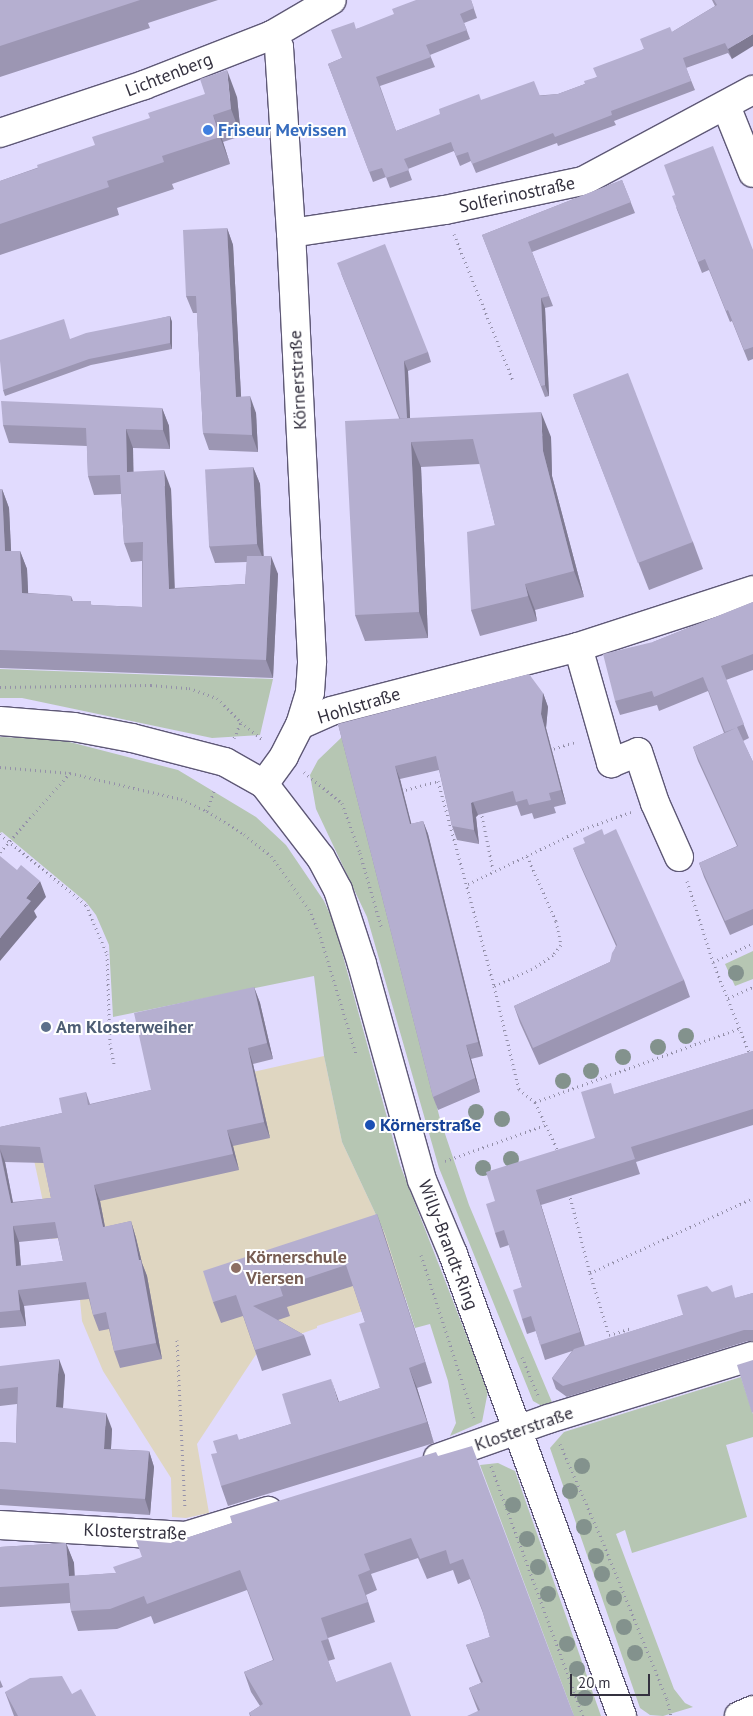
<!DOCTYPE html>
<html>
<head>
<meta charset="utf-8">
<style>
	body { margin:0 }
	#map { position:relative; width:753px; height:1716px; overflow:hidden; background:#e1dbfe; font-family:"PT Sans",sans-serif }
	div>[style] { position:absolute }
	.education>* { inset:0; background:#dfd6c1 }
	.green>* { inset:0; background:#b6c6b3 }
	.path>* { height:3px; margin-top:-1.5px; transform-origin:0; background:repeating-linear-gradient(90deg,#9490a9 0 1px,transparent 0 5px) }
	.roads { filter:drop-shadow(1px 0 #5e5876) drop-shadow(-1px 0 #5e5876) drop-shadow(0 1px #5e5876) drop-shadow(0 -1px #5e5876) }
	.street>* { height:28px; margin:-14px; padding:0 14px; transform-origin:14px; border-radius:14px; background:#fff }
	.secondary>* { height:28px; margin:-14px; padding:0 14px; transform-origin:14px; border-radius:14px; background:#fff }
	.trees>* { width:16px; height:16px; margin:-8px; border-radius:50%; background:#83928d }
	.wall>* { inset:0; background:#9c96b3 }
	.shaded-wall>* { inset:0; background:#7f7a92 }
	.building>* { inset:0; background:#b5afd0; transform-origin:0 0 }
	.dots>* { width:14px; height:14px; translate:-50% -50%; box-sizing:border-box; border:2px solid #fff; border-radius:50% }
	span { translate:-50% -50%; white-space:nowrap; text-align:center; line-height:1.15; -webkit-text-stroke:4px #fff; paint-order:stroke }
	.street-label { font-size:18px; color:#34313f }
	.shop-label { font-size:18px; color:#366cbe; font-weight:700 }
	.left { translate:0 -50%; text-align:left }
	.service-label { font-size:18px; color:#4e5e75; font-weight:700 }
	.transit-label { font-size:18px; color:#164399; font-weight:700 }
	.education-label { font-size:18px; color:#785e54; font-weight:700 }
	.scale { position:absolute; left:570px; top:1674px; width:80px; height:22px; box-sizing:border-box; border:2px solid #34313f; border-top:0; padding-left:6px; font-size:15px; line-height:18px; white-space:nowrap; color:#34313f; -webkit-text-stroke:4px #fff; paint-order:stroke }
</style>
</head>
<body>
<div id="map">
	<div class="education">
		<i style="clip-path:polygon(324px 1056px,342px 1142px,385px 1234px,405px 1297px,317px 1326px,317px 1328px,256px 1350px,257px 1353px,197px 1444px,209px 1513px,186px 1518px,172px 1517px,171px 1478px,103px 1371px,82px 1321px,74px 1237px,51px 1239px,26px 1123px)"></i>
	</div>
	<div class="green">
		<i style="clip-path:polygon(0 669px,273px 679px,260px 735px,212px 738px,22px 698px,0 698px)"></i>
		<i style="clip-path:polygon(0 737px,58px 739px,178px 770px,256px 817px,286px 845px,324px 901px,334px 923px,400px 1165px,488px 1391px,482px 1422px,450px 1436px,456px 1423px,448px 1381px,430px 1324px,415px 1328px,385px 1234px,342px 1142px,324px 1056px,314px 976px,113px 1017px,109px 945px,96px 915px,86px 902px,2px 832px,0 833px)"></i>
		<i style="clip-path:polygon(342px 737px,440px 1119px,469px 1205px,554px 1407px,542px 1406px,533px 1401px,439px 1168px,367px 917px,316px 809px,310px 775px,318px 760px)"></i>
		<i style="clip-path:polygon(753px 951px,753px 979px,735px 986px,725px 964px)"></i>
		<i style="clip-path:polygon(741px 1377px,753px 1414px,753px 1437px,726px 1445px,747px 1517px,632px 1553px,625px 1530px,616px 1534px,674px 1689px,685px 1703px,693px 1707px,663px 1716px,650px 1715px,640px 1708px,550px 1448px,564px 1432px)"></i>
		<i style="clip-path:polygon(498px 1463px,515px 1471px,601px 1716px,574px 1716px,480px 1465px)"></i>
	</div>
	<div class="path">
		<i style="left:454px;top:234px;width:158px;rotate:68.1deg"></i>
		<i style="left:0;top:687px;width:151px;rotate:-0.8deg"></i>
		<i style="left:151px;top:685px;width:38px;rotate:5deg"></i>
		<i style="left:189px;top:688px;width:30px;rotate:20deg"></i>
		<i style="left:217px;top:698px;width:34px;rotate:45deg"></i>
		<i style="left:241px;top:722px;width:27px;rotate:39deg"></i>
		<i style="left:234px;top:738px;width:17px;rotate:-66deg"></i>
		<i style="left:549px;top:750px;width:28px;rotate:-17deg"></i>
		<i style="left:0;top:767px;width:70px;rotate:4.9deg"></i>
		<i style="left:70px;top:773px;width:114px;rotate:13.2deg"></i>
		<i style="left:181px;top:799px;width:29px;rotate:25deg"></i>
		<i style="left:207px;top:811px;width:44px;rotate:31.9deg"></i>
		<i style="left:244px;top:834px;width:35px;rotate:39deg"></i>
		<i style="left:271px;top:856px;width:65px;rotate:54.4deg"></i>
		<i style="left:309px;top:909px;width:25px;rotate:67deg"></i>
		<i style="left:319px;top:932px;width:127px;rotate:73.1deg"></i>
		<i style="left:304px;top:772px;width:49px;rotate:39.2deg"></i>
		<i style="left:342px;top:803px;width:53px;rotate:70.2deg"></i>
		<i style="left:360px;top:853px;width:79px;rotate:73.9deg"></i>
		<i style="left:401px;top:791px;width:38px;rotate:-15deg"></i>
		<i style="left:438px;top:781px;width:213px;rotate:74.7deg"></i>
		<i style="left:207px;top:811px;width:24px;rotate:-71deg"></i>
		<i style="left:481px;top:811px;width:60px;rotate:78.5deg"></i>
		<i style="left:0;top:834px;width:112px;rotate:39.5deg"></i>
		<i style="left:86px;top:905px;width:53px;rotate:66.8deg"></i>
		<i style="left:107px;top:954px;width:89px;rotate:88.1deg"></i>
		<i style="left:110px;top:1043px;width:21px;rotate:79deg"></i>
		<i style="left:0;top:852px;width:106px;rotate:-48.5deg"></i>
		<i style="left:527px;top:856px;width:71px;rotate:66deg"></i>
		<i style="left:556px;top:921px;width:25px;rotate:78deg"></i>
		<i style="left:561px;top:945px;width:13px;rotate:129deg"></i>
		<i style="left:553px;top:955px;width:25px;rotate:146deg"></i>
		<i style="left:532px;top:969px;width:42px;rotate:155.9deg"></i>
		<i style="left:494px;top:986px;width:106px;rotate:76.4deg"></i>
		<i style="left:519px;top:1089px;width:21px;rotate:39deg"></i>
		<i style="left:687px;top:881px;width:85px;rotate:72.2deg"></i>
		<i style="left:713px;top:962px;width:44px;rotate:-25.4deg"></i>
		<i style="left:468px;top:884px;width:127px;rotate:-25.6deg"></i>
		<i style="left:583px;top:829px;width:51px;rotate:-19.5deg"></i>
		<i style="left:713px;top:962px;width:108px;rotate:68.2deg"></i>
		<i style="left:728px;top:998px;width:27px;rotate:-24deg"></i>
		<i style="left:559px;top:1153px;width:56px;rotate:-115.2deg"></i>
		<i style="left:535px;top:1102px;width:218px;rotate:-19.8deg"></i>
		<i style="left:445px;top:1161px;width:106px;rotate:-19.8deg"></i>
		<i style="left:569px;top:1193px;width:83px;rotate:75.3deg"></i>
		<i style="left:590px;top:1273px;width:179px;rotate:-24.7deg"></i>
		<i style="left:421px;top:1255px;width:171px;rotate:72deg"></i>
		<i style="left:590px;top:1273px;width:65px;rotate:73deg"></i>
		<i style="left:609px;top:1335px;width:24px;rotate:-17deg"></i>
		<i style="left:177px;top:1340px;width:168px;rotate:87.3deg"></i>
		<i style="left:522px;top:1357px;width:41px;rotate:67.2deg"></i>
		<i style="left:560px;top:1444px;width:105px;rotate:66.4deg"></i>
		<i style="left:602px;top:1540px;width:172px;rotate:67.8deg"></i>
		<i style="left:667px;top:1699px;width:17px;rotate:77deg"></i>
		<i style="left:491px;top:1466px;width:266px;rotate:69.8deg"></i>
	</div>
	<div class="roads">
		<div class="street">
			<i style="left:726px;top:106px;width:72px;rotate:68.1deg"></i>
			<i style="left:0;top:133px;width:152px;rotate:-18.4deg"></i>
			<i style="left:144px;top:85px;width:137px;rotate:-21.3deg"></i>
			<i style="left:291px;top:233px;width:156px;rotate:-8.5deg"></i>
			<i style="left:445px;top:210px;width:141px;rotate:-11.9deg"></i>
			<i style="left:583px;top:181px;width:193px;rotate:-28.2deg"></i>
			<i style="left:578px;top:647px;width:121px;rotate:74.1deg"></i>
			<i style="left:611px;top:763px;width:29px;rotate:-22deg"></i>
			<i style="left:638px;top:752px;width:54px;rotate:71.6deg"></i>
			<i style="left:655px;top:803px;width:59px;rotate:66deg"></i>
			<i style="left:300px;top:725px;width:34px;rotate:-24deg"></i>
			<i style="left:331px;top:711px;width:255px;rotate:-14.5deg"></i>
			<i style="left:578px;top:647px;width:184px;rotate:-18deg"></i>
			<i style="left:438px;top:1458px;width:117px;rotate:-19.5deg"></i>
			<i style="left:548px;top:1419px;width:214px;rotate:-17.1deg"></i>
			<i style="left:0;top:1525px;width:186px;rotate:3.4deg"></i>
			<i style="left:186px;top:1536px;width:86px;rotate:-17deg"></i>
			<i style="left:739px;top:1716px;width:15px;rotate:-23deg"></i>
		</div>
		<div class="secondary">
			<i style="left:0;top:721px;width:74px;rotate:4.6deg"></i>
			<i style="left:74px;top:727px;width:59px;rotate:10.7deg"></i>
			<i style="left:132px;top:738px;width:96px;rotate:14.5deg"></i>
			<i style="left:225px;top:762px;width:45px;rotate:29.4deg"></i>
			<i style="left:264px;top:784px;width:93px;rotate:52.4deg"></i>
			<i style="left:321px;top:858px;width:36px;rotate:62deg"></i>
			<i style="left:338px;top:890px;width:78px;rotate:72deg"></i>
			<i style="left:362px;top:964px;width:224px;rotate:74.5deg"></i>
			<i style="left:422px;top:1180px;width:80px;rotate:67.3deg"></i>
			<i style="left:453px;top:1254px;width:492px;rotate:69.9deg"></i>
			<i style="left:264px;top:784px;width:34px;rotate:-54deg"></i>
			<i style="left:284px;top:756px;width:35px;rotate:-63deg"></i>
			<i style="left:300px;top:725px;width:34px;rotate:-73deg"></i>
			<i style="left:310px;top:692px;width:31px;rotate:-86deg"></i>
			<i style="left:312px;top:661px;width:429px;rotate:-92.8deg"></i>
			<i style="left:291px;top:233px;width:186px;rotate:-93.7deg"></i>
			<i style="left:279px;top:47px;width:14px;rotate:-120deg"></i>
			<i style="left:272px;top:35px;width:69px;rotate:-30.3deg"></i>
		</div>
	</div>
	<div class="trees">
		<i style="left:736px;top:973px"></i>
		<i style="left:686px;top:1036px"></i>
		<i style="left:658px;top:1047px"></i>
		<i style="left:623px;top:1057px"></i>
		<i style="left:591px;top:1071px"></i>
		<i style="left:563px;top:1081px"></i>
		<i style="left:476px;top:1112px"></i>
		<i style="left:502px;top:1119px"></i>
		<i style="left:511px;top:1159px"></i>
		<i style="left:483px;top:1168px"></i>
		<i style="left:582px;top:1466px"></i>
		<i style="left:570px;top:1491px"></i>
		<i style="left:513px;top:1505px"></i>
		<i style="left:584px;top:1527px"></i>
		<i style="left:527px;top:1539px"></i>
		<i style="left:596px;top:1556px"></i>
		<i style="left:538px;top:1567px"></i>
		<i style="left:602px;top:1574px"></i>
		<i style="left:548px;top:1594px"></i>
		<i style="left:614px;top:1598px"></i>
		<i style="left:624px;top:1627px"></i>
		<i style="left:567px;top:1644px"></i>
		<i style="left:635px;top:1653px"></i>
		<i style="left:577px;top:1669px"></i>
		<i style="left:585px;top:1698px"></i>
	</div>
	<div class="wall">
		<i style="clip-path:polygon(0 0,218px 0,148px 23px,150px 28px,0 77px)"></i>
		<i style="clip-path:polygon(471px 0,477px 18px,464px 23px,470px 39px,430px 55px,435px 67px,380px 86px,396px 131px,481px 100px,558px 94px,585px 84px,672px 32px,715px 6px,712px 0,753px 0,732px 59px,728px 53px,686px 68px,695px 90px,614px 121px,616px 125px,558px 146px,557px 143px,476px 173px,471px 161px,460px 166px,454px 151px,408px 169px,412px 180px,390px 188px,386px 177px,373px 182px,328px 64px,342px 58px,356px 29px)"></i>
		<i style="clip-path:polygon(237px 97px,241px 136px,223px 142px,230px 164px,172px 184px,174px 189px,117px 208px,119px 215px,0 255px,0 181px)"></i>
		<i style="clip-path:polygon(622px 180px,635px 213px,532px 252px,553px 306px,545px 308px,549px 396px,545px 397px,482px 235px)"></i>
		<i style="clip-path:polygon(676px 207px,753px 250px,753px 359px,748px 361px,732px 321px,730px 322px,709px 270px,702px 273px)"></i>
		<i style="clip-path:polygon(227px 228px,233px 245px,241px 397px,256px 413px,258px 452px,209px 450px,203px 433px,197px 313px,193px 313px,186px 296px)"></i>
		<i style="clip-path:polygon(341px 273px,428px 352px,431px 362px,408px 371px,410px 418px,551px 437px,552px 476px,584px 597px,535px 610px,537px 621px,480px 636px,471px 610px,495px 525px,480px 464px,421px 467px,428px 638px,365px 641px,355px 615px,399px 418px)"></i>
		<i style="clip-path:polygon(170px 316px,172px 322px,172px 349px,91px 365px,5px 396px,3px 390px,71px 339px)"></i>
		<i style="clip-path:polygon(573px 395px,693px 542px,703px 569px,649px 590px)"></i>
		<i style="clip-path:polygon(162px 408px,169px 426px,170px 449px,133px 448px,133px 472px,171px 489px,175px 588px,245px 584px,247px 562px,215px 563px,209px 546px,253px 467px,260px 484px,263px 556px,278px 574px,273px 678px,0 668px,0 489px,2px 489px,9px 508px,11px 551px,20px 551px,27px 569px,28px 593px,71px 596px,73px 601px,93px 605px,142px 607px,142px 561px,131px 562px,124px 543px,121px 494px,94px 495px,88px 476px,87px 446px,9px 443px,3px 425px)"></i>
		<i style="clip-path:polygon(753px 602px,753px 670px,726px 680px,749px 738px,743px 741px,753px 762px,753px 925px,730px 935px,704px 877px,699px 863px,737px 846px,698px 761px,693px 747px,724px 733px,708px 691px,659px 711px,657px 705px,620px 715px,615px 701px,653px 642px)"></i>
		<i style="clip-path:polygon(543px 693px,548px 707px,546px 728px,566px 804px,554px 807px,556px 813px,534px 819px,532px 813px,521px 816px,517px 805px,478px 815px,476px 817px,479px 844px,457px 840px,452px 826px,439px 770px,400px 779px,411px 824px,423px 821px,428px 834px,483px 1056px,471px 1059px,480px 1092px,438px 1110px,433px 1097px,338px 724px)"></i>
		<i style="clip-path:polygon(573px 848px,684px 980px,690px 997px,539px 1065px,520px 1023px,514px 1006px,610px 962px,616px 946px,580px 865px)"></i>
		<i style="clip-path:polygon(evenodd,254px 987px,260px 1003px,273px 1059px,253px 1064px,270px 1138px,233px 1146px,239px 1170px,100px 1201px,105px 1227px,131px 1221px,136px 1238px,142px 1263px,147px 1276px,162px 1359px,120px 1368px,114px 1351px,109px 1329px,99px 1331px,93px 1315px,89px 1299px,24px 1306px,26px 1326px,0 1328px,0 1127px,62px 1113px,86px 1092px,90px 1104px,151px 1090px,254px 987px,5px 1162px,44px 1163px,51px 1198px,13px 1202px,5px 1162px,254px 987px,58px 1238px,63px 1261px,21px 1266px,19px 1242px,58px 1238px)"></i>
		<i style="clip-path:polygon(753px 1051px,753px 1125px,636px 1162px,640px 1174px,541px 1205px,585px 1346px,683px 1315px,712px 1292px,736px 1298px,753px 1293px,753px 1341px,748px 1341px,567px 1397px,556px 1389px,552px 1378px,572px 1351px,545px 1360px,536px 1331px,527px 1334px,522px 1319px,522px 1287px,509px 1245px,500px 1248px,495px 1233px,495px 1201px,595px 1138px,615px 1094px)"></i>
		<i style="clip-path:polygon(377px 1214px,384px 1234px,432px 1383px,417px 1388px,434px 1443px,228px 1506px,221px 1486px,217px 1453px,239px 1440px,291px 1424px,339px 1402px,380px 1388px,365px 1322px,353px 1286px,287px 1307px,290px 1316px,278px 1320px,304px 1335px,311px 1355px,262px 1371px,243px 1316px,221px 1323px,213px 1302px)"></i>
		<i style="clip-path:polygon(0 1366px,65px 1375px,63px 1408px,112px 1429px,111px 1449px,149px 1451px,154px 1467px,150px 1515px,0 1505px,0 1442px,16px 1443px,17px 1404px,0 1406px)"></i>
		<i style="clip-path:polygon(438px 1456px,574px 1716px,478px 1711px,469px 1688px,481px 1683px,466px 1645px,490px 1637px,483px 1613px,470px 1579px,458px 1584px,453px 1570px,427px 1579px,418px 1558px,371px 1574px,377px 1590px,366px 1595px,375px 1622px,328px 1638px,335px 1659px,328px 1661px,336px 1682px,411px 1716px,250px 1716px,249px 1713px,260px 1706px,251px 1692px,244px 1672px,273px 1660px,247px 1590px,154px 1624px,151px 1616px,117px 1629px,78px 1631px,71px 1611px,70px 1603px,0 1607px,0 1547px,66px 1543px,74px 1563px,74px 1576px,116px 1573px,142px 1557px,171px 1543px)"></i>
		<i style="clip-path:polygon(0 1680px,3px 1687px,0 1688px)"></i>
		<i style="clip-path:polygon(5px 1692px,72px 1694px,96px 1716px,14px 1716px)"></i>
	</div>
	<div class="shaded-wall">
		<i style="clip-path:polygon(753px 34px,753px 46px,732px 59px,728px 49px)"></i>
		<i style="clip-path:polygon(227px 70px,237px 97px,241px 136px,231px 109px)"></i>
		<i style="clip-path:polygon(213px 115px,223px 142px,230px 164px,220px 137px)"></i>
		<i style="clip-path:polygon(227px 228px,233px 245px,242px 414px,236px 397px)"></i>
		<i style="clip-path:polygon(541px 298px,545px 308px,549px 396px,545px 385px)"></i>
		<i style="clip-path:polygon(170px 316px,172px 322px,172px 349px,170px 343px)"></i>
		<i style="clip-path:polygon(404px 361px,408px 371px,411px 440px,407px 430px)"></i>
		<i style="clip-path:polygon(250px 396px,256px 413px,258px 452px,252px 435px)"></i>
		<i style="clip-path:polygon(162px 408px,169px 426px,170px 449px,163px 430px)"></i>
		<i style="clip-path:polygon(541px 412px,551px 437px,552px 476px,584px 597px,574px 571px,543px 451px)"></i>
		<i style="clip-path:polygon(126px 429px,133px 448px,134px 490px,127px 472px)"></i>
		<i style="clip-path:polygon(411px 442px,421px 467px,428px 638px,419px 612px)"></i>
		<i style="clip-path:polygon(253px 467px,260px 484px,264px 561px,257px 544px)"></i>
		<i style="clip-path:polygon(164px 470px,171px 489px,175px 607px,169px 589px)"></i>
		<i style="clip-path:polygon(2px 489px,9px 508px,12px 570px,5px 551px)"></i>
		<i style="clip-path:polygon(20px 551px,27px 569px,29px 611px,22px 593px)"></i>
		<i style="clip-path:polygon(271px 556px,278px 574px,273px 678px,266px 660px)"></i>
		<i style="clip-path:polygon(525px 584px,535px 610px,537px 621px,528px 596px)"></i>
		<i style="clip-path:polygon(543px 693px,548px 707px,546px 728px,566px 804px,561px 790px,541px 714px)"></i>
		<i style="clip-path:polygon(395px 766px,400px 779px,415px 838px,410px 824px)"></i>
		<i style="clip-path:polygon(473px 802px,478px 815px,476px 817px,479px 844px,474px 830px,471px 803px)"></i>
		<i style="clip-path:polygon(423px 821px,428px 834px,483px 1056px,478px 1042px)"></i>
		<i style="clip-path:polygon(40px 881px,46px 897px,34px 911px,37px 917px,0 961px,0 938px,26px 898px)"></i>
		<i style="clip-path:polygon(254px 987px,260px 1003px,273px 1059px,267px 1043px)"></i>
		<i style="clip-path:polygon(466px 1045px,471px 1059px,480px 1092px,475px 1078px)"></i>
		<i style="clip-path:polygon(248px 1048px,253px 1064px,270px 1138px,264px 1122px)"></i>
		<i style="clip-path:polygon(227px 1130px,233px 1146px,239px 1170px,233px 1154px)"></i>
		<i style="clip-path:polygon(0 1149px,5px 1162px,16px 1219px,11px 1203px)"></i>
		<i style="clip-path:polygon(94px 1185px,100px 1201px,108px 1243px,103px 1227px)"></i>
		<i style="clip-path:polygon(536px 1190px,541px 1205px,585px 1347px,580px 1332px)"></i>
		<i style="clip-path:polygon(377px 1214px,384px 1234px,432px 1383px,425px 1362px)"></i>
		<i style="clip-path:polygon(131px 1221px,136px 1238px,142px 1263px,147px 1276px,162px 1359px,156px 1343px)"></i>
		<i style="clip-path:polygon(13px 1226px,19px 1242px,22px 1282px,16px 1266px)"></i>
		<i style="clip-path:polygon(18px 1290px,24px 1306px,26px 1326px,20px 1310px)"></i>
		<i style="clip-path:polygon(59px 1359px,65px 1375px,62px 1423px,56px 1407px)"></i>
		<i style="clip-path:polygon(409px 1368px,417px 1388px,434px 1443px)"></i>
		<i style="clip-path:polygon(331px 1379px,338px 1399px,345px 1423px,338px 1402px)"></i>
		<i style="clip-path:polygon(106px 1413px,112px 1429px,110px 1465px,104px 1449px)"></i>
		<i style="clip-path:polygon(149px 1451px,154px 1467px,150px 1515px,145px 1499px)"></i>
		<i style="clip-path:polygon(66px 1543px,74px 1563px,76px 1596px,69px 1576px)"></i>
	</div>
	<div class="building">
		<i style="clip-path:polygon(0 0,140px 0,0 46px)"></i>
		<i style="clip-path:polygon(416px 0,471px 0,474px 8px,460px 14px,467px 30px,426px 45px,431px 57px,376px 77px,396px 131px,440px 114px,439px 109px,479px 94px,481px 100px,534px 81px,540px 96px,558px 94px,585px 84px,584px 81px,597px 77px,593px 68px,644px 49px,640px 39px,670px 27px,672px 32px,717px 5px,714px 0,753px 0,753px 34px,728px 49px,725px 43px,683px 58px,691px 81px,611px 111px,612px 115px,555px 137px,553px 133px,472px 164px,468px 152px,456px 156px,451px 142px,404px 159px,409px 170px,386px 178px,382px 168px,369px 172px,328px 64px,342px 58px,331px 30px,354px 22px,356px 29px,394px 14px,392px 9px)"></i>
		<i style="clip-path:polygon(227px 70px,231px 109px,213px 115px,220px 137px,162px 156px,164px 162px,107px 181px,109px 187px,0 224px,0 181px,38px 168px,37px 165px,95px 145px,92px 137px,150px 118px,148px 113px,205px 94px,200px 79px)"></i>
		<i style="clip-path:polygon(713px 146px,753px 250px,753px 347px,744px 350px,728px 310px,726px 311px,705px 259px,698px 262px,672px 196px,675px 195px,664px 165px)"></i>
		<i style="clip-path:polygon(622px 180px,631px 202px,528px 242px,549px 296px,541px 298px,545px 385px,541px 386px,482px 235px)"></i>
		<i style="clip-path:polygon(227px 228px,236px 397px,250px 396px,252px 435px,203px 433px,196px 296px,186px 296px,183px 230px)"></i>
		<i style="clip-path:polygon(385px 244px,428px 352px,404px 361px,407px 418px,400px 418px,337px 263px)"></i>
		<i style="clip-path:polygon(170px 316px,170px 343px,89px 359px,3px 390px,0 361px,0 340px,64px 319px,70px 339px,86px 333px)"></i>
		<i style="left:628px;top:373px;width:181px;height:59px;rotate:69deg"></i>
		<i style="clip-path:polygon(1px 401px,162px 408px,163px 430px,126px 429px,127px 472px,164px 470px,169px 589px,245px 584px,247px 556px,271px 556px,266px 660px,0 650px,0 489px,2px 489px,5px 551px,20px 551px,22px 593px,71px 596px,71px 601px,91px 601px,91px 605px,142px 607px,143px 542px,124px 543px,120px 475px,88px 476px,86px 428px,3px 425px)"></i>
		<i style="clip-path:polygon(541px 412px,543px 451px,574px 571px,525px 584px,528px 596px,471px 610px,467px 532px,495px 525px,473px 439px,411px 442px,419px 612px,355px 615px,345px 421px)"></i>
		<i style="left:253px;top:467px;width:77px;height:48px;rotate:87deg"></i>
		<i style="clip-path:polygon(753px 602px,753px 654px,721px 666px,744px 724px,737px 727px,753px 762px,753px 909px,725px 921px,699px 863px,738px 846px,693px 747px,736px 728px,725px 732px,703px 677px,654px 697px,652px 691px,615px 701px,603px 654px,653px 642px)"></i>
		<i style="clip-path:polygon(529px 674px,543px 693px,541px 714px,561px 790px,549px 793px,551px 800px,529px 805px,527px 799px,516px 802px,513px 791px,473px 802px,471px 803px,474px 830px,452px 826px,436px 756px,395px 766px,410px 824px,423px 821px,478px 1042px,466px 1045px,475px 1078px,433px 1097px,338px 724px)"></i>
		<i style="clip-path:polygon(602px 829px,604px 835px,616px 829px,684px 980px,533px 1048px,514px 1006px,610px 962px,612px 953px,617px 945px,573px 848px,585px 843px,583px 838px)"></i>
		<i style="clip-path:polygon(0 856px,17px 870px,21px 865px,40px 881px,26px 898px,31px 901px,0 938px)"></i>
		<i style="clip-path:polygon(evenodd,254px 987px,267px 1043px,248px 1048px,264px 1122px,227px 1130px,233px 1154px,94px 1185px,103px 1227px,131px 1221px,139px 1260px,141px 1260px,156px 1343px,114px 1351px,106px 1312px,93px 1315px,86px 1282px,18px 1290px,20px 1310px,0 1312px,0 1152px,11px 1203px,51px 1198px,40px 1147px,0 1145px,0 1127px,62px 1113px,59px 1098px,86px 1092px,88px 1105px,151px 1090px,134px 1013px,254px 987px,55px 1222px,63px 1261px,16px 1266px,13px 1226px,55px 1222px)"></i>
		<i style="clip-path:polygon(753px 1051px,753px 1109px,631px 1147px,635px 1159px,536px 1190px,580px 1332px,540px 1345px,531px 1316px,522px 1319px,513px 1290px,522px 1287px,504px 1230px,495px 1233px,486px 1204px,495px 1201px,486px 1172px,595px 1138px,581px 1092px,611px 1083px,614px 1094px)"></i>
		<i style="clip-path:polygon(377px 1214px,425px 1362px,409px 1368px,427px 1422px,221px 1486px,211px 1454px,217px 1453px,213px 1441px,237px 1434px,239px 1440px,291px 1424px,282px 1394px,331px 1379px,338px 1402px,380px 1388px,359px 1324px,365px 1322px,346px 1265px,280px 1287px,283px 1296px,253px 1306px,304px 1335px,255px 1350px,236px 1295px,213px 1302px,203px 1271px)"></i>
		<i style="clip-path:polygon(732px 1285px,735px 1298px,753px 1293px,753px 1330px,744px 1330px,563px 1386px,552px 1378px,574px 1349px,683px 1315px,677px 1295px,707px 1286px,712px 1292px)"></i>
		<i style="clip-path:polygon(59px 1359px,56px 1407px,106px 1413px,104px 1449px,149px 1451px,145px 1499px,0 1489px,0 1442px,16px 1443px,18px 1387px,0 1389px,0 1366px)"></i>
		<i style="clip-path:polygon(753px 1360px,753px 1412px,752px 1413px,737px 1365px)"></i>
		<i style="clip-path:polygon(472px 1446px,574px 1716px,467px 1716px,480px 1710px,469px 1688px,483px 1682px,466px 1645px,490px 1637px,482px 1609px,463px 1559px,450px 1564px,446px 1550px,420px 1559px,411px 1538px,364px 1554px,370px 1570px,358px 1575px,368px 1602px,321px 1618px,328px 1639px,321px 1641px,336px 1682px,391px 1662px,411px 1716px,251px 1716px,249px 1713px,263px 1704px,244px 1672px,274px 1660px,240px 1570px,147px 1604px,144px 1596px,110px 1609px,71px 1611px,69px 1583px,0 1587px,0 1547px,66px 1543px,69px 1576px,116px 1573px,113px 1567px,142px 1557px,136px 1540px,171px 1543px,232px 1523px,230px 1516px,436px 1452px,438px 1456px)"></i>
		<i style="clip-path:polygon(62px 1676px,72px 1694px,81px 1689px,96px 1716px,18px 1716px,5px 1692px,30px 1678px)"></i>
	</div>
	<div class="dots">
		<i style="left:208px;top:130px;background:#3f7fe0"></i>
		<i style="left:46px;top:1027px;background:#5c6f8a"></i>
		<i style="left:370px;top:1125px;background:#1a4fb4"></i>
		<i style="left:236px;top:1268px;background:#8d6e63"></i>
	</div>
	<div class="street-label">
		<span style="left:169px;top:75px;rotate:-21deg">Lichtenberg</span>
		<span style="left:517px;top:195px;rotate:-12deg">Solferinostraße</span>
		<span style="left:298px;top:380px;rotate:-93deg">Körnerstraße</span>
		<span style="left:359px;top:706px;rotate:-17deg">Hohlstraße</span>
		<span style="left:448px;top:1245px;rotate:69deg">Willy-Brandt-Ring</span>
		<span style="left:524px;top:1429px;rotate:-19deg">Klosterstraße</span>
		<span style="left:135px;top:1532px;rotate:2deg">Klosterstraße</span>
	</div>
	<div class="shop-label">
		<span class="left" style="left:218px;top:130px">Friseur Mevissen</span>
	</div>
	<div class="service-label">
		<span class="left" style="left:56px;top:1027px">Am Klosterweiher</span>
	</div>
	<div class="transit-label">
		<span class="left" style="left:380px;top:1125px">Körnerstraße</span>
	</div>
	<div class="education-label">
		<span class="left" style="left:246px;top:1268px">Körnerschule<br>Viersen</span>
	</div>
	<div class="scale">20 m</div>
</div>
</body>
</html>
